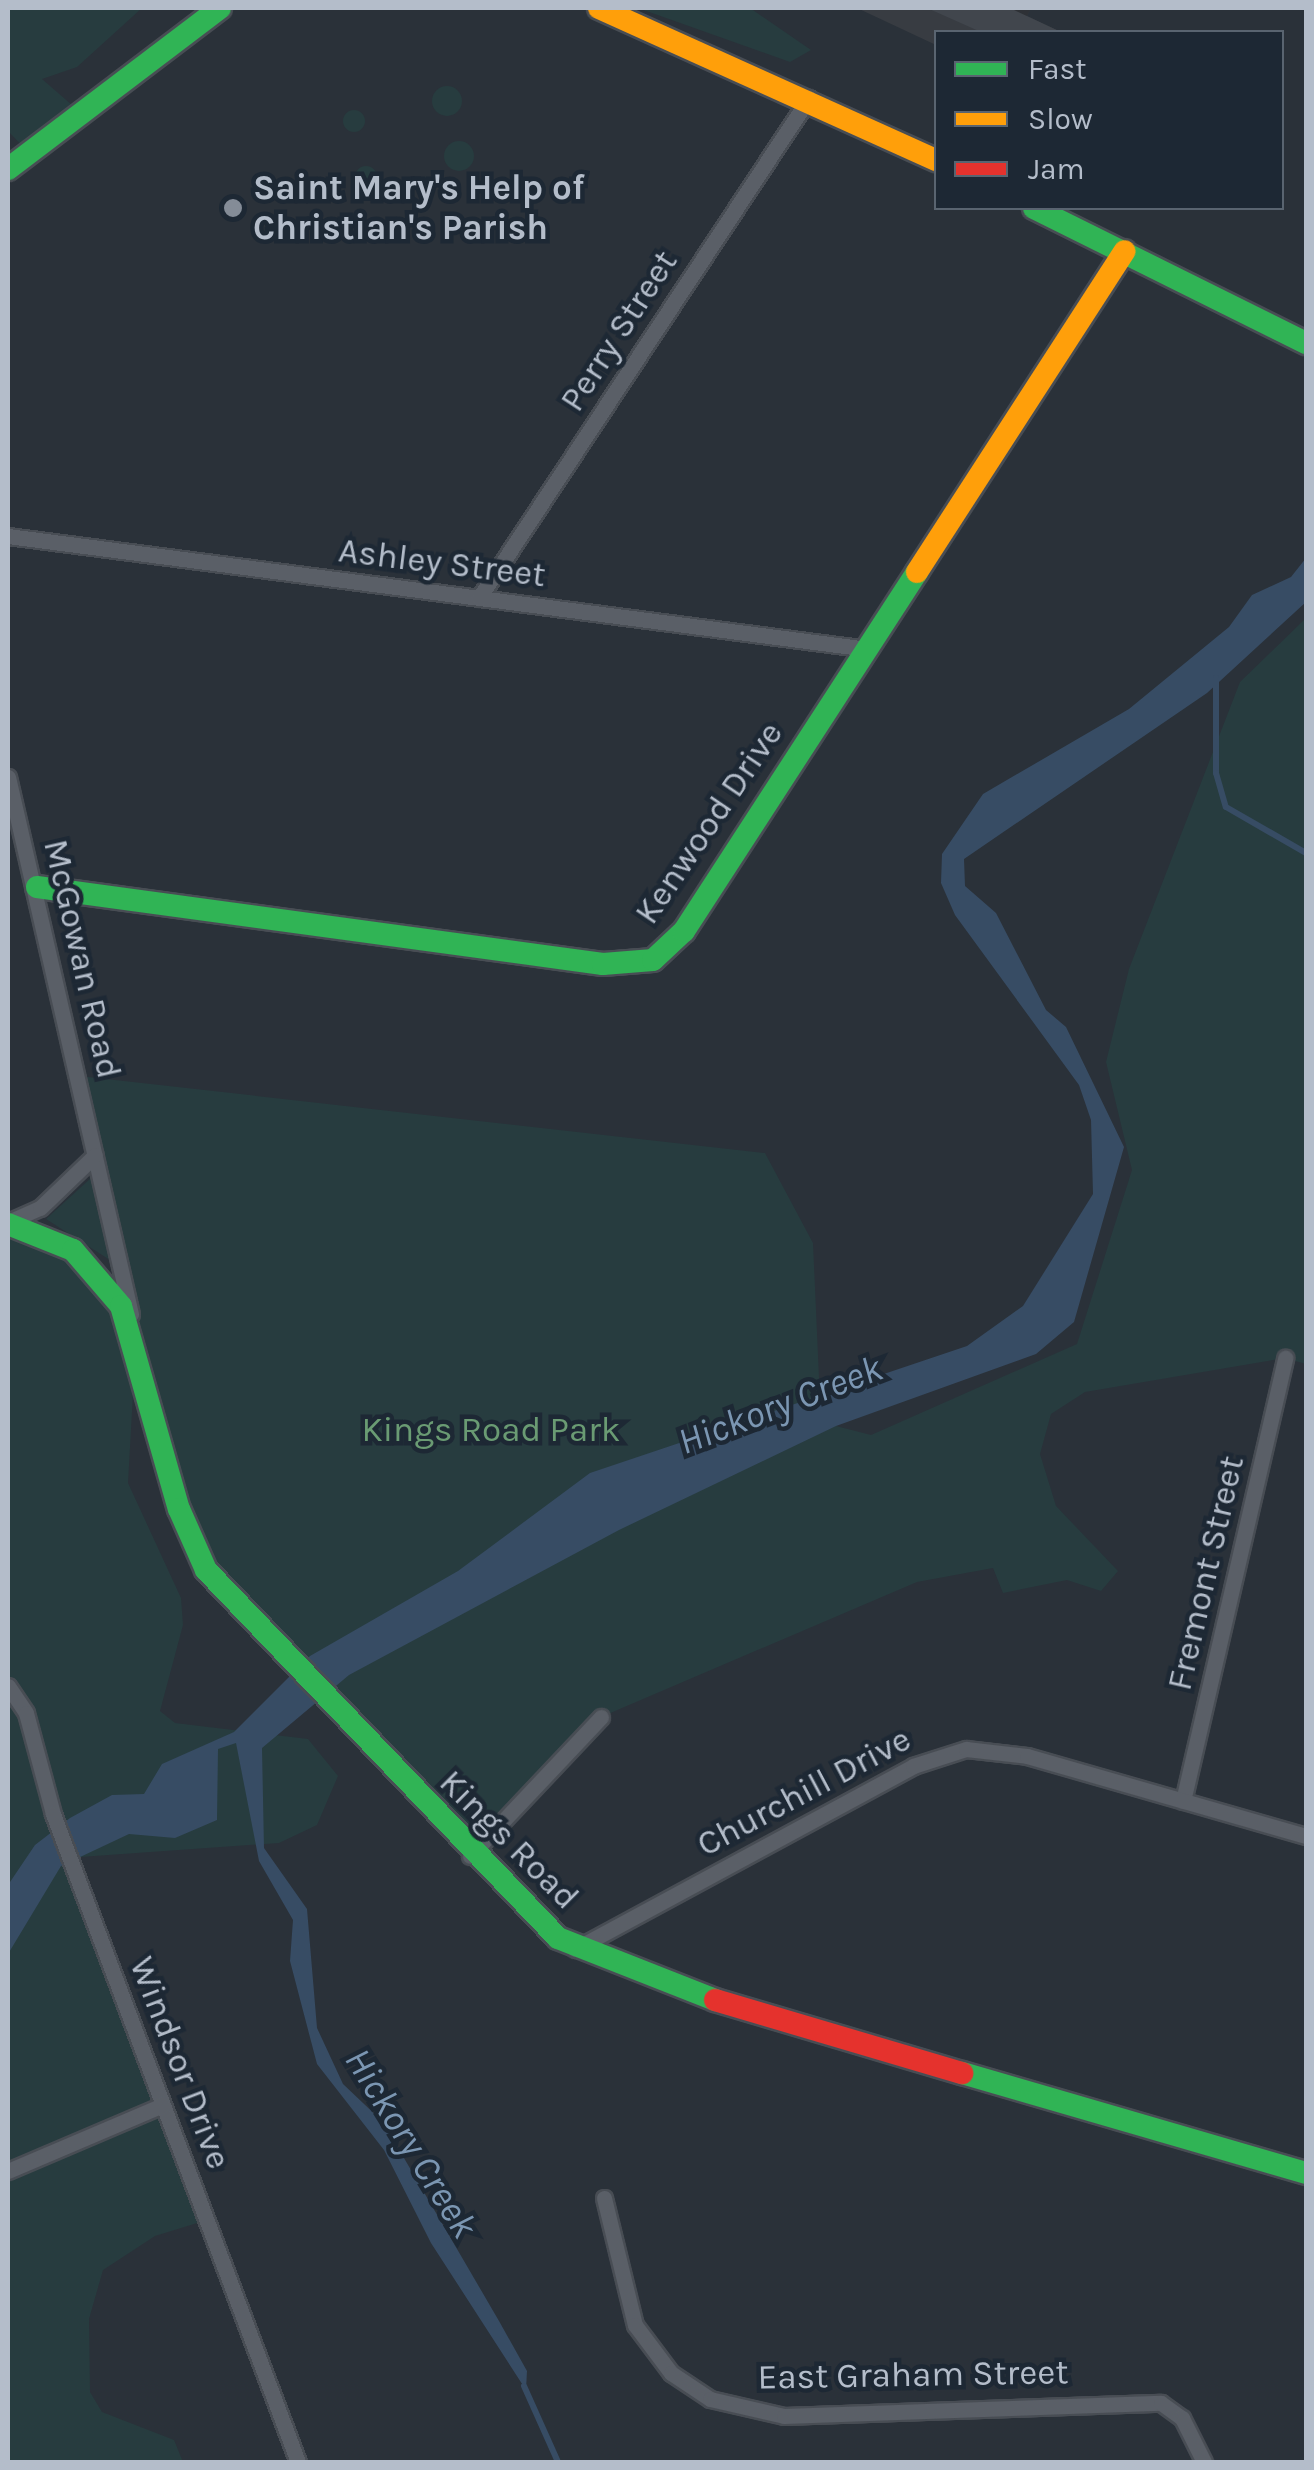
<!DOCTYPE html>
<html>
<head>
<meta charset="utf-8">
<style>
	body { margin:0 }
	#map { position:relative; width:1314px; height:2470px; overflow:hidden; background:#2a3139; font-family:Karla,sans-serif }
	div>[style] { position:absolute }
	.green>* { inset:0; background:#273c3f }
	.round { border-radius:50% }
	.water>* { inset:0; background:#374c64 }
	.stream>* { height:6px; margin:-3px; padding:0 3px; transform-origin:3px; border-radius:3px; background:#374c64 }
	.roads { filter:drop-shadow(2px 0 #484d54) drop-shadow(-2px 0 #484d54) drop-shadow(0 2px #484d54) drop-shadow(0 -2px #484d54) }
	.street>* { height:15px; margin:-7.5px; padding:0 7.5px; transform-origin:7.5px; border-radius:7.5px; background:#5a5f67 }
	.fast>* { height:22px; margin:-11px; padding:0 11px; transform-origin:11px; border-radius:11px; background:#30b455 }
	.slow>* { height:22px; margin:-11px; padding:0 11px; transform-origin:11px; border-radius:11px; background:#ff9f0a }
	.jam>* { height:22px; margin:-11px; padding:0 11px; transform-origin:11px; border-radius:11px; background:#e5322d }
	.wall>* { inset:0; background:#383c42 }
	.shaded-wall>* { inset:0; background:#2e3136 }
	.building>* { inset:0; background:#41464d }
	.dots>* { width:28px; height:28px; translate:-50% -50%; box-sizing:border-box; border:5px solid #1d2834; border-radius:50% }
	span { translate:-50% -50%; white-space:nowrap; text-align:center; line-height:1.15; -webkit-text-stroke:9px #1d2834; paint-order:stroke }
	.poi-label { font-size:35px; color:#b4bdca; font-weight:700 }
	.left { translate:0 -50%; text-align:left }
	.street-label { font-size:35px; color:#b4bdca }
	.park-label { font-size:35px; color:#6a9b73 }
	.water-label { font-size:38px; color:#7b96b2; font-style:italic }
	.frame { position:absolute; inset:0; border:10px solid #b4bdca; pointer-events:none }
	.legend { position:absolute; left:934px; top:30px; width:350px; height:180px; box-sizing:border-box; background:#1d2834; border:2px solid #596470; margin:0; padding:12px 18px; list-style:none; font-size:30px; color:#b4bdca }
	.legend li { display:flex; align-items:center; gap:20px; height:50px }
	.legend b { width:50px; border:2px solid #596470 }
</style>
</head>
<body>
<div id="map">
	<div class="green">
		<i style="clip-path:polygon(8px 8px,142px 8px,77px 67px,42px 79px,80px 112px,28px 152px,8px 131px)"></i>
		<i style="clip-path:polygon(638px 8px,750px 8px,811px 50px,790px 62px)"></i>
		<i class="round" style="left:432px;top:86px;width:30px;height:30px"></i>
		<i class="round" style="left:343px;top:110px;width:22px;height:22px"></i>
		<i class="round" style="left:444px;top:141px;width:30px;height:30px"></i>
		<i class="round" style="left:355px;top:166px;width:22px;height:22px"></i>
		<i style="clip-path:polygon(1306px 618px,1306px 1364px,1285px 1358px,1085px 1392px,1051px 1414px,1040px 1454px,1056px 1506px,1118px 1571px,1101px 1591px,1067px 1580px,1003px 1593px,993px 1568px,917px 1582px,601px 1717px,470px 1856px,206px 1570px,136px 1340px,128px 1483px,181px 1598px,183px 1625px,160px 1711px,175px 1723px,308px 1739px,338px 1776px,317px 1825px,279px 1843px,66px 1858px,207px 2220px,155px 2236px,103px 2270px,89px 2319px,90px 2392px,102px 2412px,174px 2440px,183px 2462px,8px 2462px,8px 1224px,42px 1234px,121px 1306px,79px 1076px,765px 1153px,813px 1243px,820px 1400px,836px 1426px,871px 1435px,1077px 1344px,1132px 1170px,1106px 1062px,1129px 969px,1240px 682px)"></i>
		<i style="clip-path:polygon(91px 1178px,105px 1239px,113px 1262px,46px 1219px)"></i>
	</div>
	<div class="water">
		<i style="clip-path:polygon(1306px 558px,1306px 602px,1207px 693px,964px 859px,965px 886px,996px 913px,1046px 1010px,1066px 1027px,1124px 1147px,1074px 1322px,1036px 1354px,836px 1426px,619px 1530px,349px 1675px,262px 1748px,264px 1848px,307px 1909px,317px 2028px,343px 2084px,383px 2122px,499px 2321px,527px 2371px,526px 2390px,431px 2243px,384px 2150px,317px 2064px,290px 1961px,293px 1920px,259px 1861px,236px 1743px,218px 1749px,217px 1820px,175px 1838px,129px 1834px,61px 1866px,8px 1954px,8px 1885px,35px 1845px,70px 1818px,112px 1795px,144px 1794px,162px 1764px,234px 1732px,310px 1656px,458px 1571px,590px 1473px,967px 1346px,1023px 1306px,1093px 1194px,1091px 1120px,1079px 1085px,955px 915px,941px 883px,942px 854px,983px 794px,1129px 709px,1229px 627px,1252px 595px,1291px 577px)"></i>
	</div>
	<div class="stream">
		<i style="left:1216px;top:678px;width:95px;rotate:90deg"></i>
		<i style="left:1216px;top:773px;width:35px;rotate:74deg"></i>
		<i style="left:1226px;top:807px;width:92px;rotate:29.9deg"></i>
		<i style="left:524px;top:2386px;width:83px;rotate:65.9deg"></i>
	</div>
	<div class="roads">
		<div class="street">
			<i style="left:8px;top:536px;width:867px;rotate:7.49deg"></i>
			<i style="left:479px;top:598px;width:599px;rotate:-56.58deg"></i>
			<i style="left:8px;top:777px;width:551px;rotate:77.1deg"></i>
			<i style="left:8px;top:1222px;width:35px;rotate:-24deg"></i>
			<i style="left:40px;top:1208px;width:76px;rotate:-43.9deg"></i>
			<i style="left:8px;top:1686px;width:32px;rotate:56deg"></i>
			<i style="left:26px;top:1713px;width:105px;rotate:75deg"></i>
			<i style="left:53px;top:1814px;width:693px;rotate:69.29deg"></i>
			<i style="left:1183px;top:1801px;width:455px;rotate:-77deg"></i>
			<i style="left:470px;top:1856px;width:191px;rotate:-46.7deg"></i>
			<i style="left:575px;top:1949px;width:384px;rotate:-28.4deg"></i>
			<i style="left:913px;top:1766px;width:56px;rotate:-17.8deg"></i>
			<i style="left:966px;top:1749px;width:61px;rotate:6.5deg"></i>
			<i style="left:1027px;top:1756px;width:290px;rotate:16deg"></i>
			<i style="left:8px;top:2171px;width:168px;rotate:-23.1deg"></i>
			<i style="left:604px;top:2198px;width:131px;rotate:76.3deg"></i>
			<i style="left:635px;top:2325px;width:60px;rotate:53.1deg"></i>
			<i style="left:671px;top:2373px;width:47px;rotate:33.7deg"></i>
			<i style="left:710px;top:2399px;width:76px;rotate:12.9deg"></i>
			<i style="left:784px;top:2416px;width:377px;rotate:-2deg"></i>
			<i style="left:1161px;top:2403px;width:26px;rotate:36deg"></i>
			<i style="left:1182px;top:2418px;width:49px;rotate:63.4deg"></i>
		</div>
		<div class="fast">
			<i style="left:8px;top:169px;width:266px;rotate:-37.2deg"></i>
			<i style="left:1034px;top:208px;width:304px;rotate:26.4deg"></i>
			<i style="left:37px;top:887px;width:571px;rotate:7.75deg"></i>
			<i style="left:603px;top:964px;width:50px;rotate:-4.6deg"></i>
			<i style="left:653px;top:960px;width:42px;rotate:-43.1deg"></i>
			<i style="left:684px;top:931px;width:428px;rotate:-57deg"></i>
			<i style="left:8px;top:1224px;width:70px;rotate:21.8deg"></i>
			<i style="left:73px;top:1250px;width:74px;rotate:49.4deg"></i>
			<i style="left:121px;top:1306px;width:211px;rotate:74.1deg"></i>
			<i style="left:179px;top:1509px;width:67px;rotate:66.1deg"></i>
			<i style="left:206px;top:1570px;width:509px;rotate:46.27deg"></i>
			<i style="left:558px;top:1938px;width:169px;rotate:21.5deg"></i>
			<i style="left:962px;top:2073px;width:358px;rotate:16.2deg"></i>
		</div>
		<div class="slow">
			<i style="left:599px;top:8px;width:370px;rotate:24.3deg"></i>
			<i style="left:917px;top:572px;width:382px;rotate:-57.1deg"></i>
		</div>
		<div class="jam">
			<i style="left:715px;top:2000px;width:258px;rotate:16.5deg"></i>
		</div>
	</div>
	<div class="wall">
		<i style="clip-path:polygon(857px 8px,1031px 8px,1027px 16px,1061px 32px,936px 32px,936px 45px)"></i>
	</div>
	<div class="shaded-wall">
		<i style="clip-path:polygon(1016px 8px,1031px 8px,1019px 32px,1014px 10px)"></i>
	</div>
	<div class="building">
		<i style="clip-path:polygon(927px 8px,1016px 8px,1014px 10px,1061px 32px,981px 32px)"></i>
	</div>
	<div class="dots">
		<i style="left:233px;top:208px;background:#848c97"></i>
	</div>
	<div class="poi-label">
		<span class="left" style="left:253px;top:208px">Saint Mary's Help of<br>Christian's Parish</span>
	</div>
	<div class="street-label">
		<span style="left:619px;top:331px;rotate:-57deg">Perry Street</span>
		<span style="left:442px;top:563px;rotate:7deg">Ashley Street</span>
		<span style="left:709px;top:823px;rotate:-56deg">Kenwood Drive</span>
		<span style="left:82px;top:959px;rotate:77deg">McGowan Road</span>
		<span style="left:1206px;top:1573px;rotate:-77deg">Fremont Street</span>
		<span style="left:804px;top:1792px;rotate:-28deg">Churchill Drive</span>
		<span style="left:509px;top:1840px;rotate:45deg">Kings Road</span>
		<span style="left:180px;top:2063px;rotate:69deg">Windsor Drive</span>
		<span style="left:913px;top:2375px;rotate:-1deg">East Graham Street</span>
	</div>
	<div class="park-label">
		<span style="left:491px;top:1430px">Kings Road Park</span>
	</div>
	<div class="water-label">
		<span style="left:780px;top:1405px;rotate:-21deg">Hickory Creek</span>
		<span style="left:411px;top:2143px;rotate:58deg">Hickory Creek</span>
	</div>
	<div class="frame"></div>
	<ul class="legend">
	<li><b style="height:12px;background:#30b455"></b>Fast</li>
	<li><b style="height:12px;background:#ff9f0a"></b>Slow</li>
	<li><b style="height:12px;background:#e5322d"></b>Jam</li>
	</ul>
</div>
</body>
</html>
